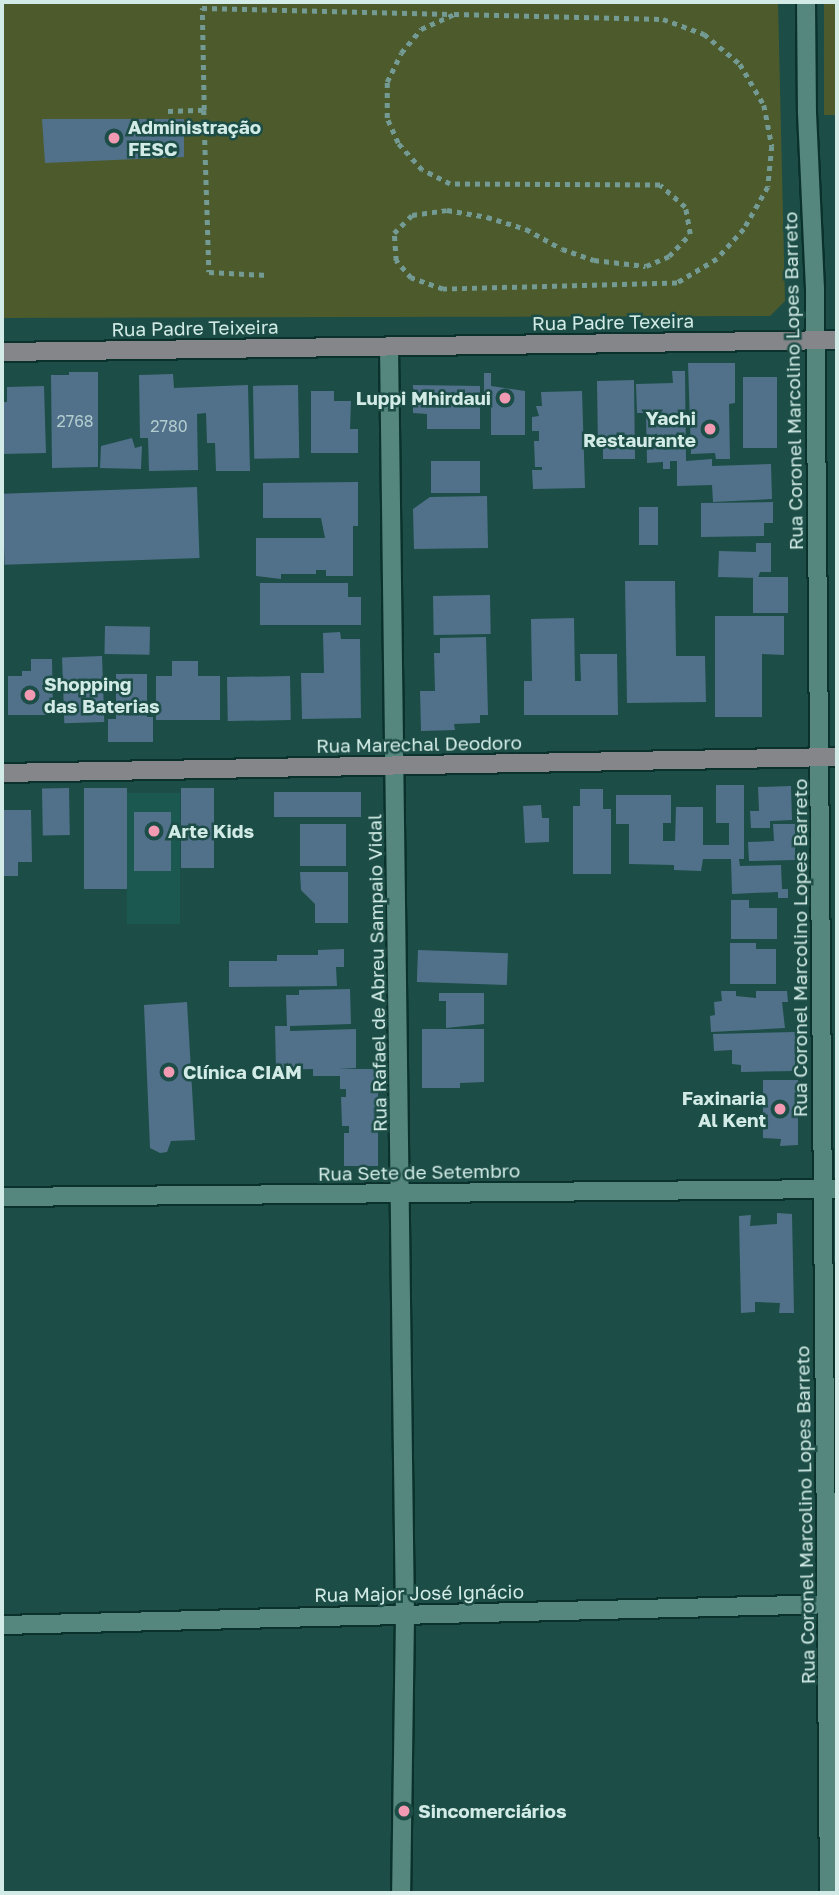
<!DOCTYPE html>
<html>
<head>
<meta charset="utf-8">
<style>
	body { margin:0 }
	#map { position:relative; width:839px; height:1895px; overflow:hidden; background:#1c4d46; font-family:"Golos Text",sans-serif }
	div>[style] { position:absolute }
	.built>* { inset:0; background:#1a5850; transform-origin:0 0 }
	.green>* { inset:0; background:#4d5a2c; transform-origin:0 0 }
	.building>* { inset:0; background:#51718a; transform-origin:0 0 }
	.path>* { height:4.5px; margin-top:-2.25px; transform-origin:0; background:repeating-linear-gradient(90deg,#749a94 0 5px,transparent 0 10px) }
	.roads { filter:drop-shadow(2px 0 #0b312c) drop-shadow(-2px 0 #0b312c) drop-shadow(0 2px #0b312c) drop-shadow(0 -2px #0b312c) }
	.minor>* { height:18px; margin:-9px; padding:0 9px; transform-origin:9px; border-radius:9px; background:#56877e }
	.tertiary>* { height:18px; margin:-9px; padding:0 9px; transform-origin:9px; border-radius:9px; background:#56877e }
	.secondary>* { height:18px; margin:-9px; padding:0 9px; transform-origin:9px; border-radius:9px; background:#85868a }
	.dots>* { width:19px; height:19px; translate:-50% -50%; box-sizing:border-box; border:4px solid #1c4d46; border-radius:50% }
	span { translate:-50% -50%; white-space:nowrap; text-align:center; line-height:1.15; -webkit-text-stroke:5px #1c4d46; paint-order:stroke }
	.number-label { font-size:16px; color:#b2cccf }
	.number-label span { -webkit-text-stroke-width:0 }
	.poi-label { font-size:19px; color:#d2ebe6; font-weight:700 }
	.left { translate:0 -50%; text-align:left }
	.right { translate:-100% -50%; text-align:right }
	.street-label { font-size:19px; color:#d2ebe6 }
	.frame { position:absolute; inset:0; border:4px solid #d2ebe6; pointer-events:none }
</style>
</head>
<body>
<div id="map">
	<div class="built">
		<i style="left:127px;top:793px;width:53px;height:131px"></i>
	</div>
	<div class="green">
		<i style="clip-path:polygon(2px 2px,778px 2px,785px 301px,770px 316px,2px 318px)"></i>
		<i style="left:824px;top:2px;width:13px;height:113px"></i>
	</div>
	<div class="building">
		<i style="clip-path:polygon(42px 119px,184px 119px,184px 157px,45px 163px)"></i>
		<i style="clip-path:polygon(688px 363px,735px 363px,735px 403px,729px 404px,730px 459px,716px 459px,715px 453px,691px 454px)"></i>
		<i style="clip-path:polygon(672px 371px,685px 371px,686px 461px,712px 459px,712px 466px,771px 464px,772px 499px,713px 502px,712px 485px,677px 486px,677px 461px,670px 461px,670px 469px,663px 469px,663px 462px,647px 463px,646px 413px,637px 413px,636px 384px,673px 383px)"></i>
		<i style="clip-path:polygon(69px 372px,98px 372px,98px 467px,52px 468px,51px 375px,69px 375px)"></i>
		<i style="clip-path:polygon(484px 373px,491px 373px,491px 386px,525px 391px,525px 435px,491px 435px,491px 406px,484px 406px)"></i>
		<i style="clip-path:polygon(173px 374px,174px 388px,248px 385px,250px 471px,216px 471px,215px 443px,207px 443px,206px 413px,197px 414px,198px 470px,149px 471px,148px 438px,140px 438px,139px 375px)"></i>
		<i style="left:743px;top:377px;width:34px;height:71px"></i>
		<i style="clip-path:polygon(634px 380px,635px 459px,603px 459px,603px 447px,598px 449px,597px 381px)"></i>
		<i style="left:298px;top:385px;width:73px;height:45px;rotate:89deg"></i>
		<i style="clip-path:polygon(413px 385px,480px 386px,480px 429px,427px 429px,427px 414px,413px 413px)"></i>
		<i style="clip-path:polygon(44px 386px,46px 453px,2px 454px,2px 402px,7px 402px,7px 387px)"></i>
		<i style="clip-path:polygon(311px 391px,334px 391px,334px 401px,351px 401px,350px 429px,358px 429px,358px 453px,311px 453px)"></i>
		<i style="clip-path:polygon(582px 391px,585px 488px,533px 489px,532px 470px,542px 470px,542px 467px,535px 467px,534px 441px,539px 441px,539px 431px,532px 431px,532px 417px,539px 416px,536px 406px,542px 406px,541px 392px)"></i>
		<i style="clip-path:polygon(132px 438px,135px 448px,142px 446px,141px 469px,100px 468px,101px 446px)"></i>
		<i style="left:431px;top:461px;width:49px;height:32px"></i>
		<i style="clip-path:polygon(358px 482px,358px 526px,353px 526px,353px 576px,326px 576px,326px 570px,316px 570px,316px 574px,281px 574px,281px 579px,256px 576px,256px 538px,325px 538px,321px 518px,263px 518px,263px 483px)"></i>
		<i style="left:197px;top:487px;width:71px;height:195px;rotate:88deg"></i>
		<i style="clip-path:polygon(487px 496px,488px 548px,414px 549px,413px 509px,430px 497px)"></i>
		<i style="clip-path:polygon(773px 502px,773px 523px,764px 523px,764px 536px,701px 537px,701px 503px)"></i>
		<i style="left:639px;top:507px;width:19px;height:38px"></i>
		<i style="clip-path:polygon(756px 543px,771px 543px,771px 572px,760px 572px,758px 578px,718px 577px,719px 551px,756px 552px)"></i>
		<i style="left:788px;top:577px;width:36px;height:35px;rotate:90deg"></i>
		<i style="clip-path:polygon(625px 581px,675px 581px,676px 656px,705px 656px,706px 702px,627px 703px)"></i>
		<i style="clip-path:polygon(260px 583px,348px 583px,348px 597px,361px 597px,361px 625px,260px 625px)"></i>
		<i style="left:490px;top:595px;width:39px;height:57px;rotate:89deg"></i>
		<i style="clip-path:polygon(715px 616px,784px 616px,784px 655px,762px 654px,762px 717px,715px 717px)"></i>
		<i style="clip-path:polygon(574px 618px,575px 681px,581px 681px,580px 654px,617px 654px,618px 715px,524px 715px,524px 681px,532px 681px,531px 619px)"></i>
		<i style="left:105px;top:626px;width:45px;height:28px;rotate:1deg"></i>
		<i style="clip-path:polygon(340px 632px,341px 639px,360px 639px,361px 718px,302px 719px,301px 673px,324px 673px,323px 633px)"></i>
		<i style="clip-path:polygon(486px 637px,488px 715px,480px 715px,480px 723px,454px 724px,455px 730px,421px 731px,420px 691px,435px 691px,434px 653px,440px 653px,440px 638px)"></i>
		<i style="left:102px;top:656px;width:66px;height:40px;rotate:88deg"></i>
		<i style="clip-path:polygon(31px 659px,52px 659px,53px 715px,8px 715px,8px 676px,22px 676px,22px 671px,31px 671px)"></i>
		<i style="clip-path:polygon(172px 661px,198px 661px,198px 676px,220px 676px,220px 720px,156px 720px,156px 676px,172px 676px)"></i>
		<i style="clip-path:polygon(116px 674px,147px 674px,147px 717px,153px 717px,153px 742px,108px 742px,108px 719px,116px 719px)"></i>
		<i style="left:290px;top:676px;width:44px;height:63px;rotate:89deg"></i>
		<i style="clip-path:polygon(716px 785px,744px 785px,744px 859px,739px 859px,740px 866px,781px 865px,782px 889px,788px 889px,788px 898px,778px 898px,778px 892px,732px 894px,731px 859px,703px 859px,701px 871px,674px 870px,674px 865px,629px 864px,629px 824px,616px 824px,616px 795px,671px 795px,671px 823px,663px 823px,663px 841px,675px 841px,676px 807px,703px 807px,703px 845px,729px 845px,729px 823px,716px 823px)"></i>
		<i style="clip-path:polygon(791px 786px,792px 820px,770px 821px,770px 828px,751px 828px,750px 811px,759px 811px,758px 787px)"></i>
		<i style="left:69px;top:788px;width:47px;height:27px;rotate:89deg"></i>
		<i style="left:84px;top:788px;width:43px;height:101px"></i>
		<i style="left:181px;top:788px;width:33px;height:80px"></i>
		<i style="clip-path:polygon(580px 789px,603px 789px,603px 809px,611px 809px,611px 874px,573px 874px,573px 806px,580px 806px)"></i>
		<i style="left:274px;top:792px;width:87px;height:25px"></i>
		<i style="clip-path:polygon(541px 805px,542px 818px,549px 818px,549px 842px,525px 843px,523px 806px)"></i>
		<i style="clip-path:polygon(2px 810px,31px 810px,32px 862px,18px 862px,18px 876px,2px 876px)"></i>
		<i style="left:134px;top:812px;width:37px;height:59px"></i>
		<i style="left:300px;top:824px;width:46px;height:42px"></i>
		<i style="clip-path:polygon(773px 824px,795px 824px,795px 860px,749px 861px,748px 842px,774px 841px)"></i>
		<i style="clip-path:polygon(300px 872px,348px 872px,348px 923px,315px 923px,315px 904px,301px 890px)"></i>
		<i style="clip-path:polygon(731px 900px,749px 900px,749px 908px,777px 908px,777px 939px,731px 939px)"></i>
		<i style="clip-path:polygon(730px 943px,756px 943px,756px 949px,776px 949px,776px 984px,730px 984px)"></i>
		<i style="clip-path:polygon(344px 949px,344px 967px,336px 967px,337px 986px,229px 987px,229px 961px,277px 961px,277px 955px,318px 955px,318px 950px)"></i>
		<i style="left:418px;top:950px;width:90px;height:32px;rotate:2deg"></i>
		<i style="clip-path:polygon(350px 989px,351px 1024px,290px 1026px,290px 1031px,356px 1029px,356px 1068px,338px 1069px,378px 1069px,378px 1166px,344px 1166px,344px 1133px,349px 1133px,349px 1126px,342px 1126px,341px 1097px,346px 1097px,346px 1089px,340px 1089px,340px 1076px,313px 1076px,313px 1069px,276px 1070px,275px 1026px,287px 1026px,286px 995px,299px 995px,299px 990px)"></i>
		<i style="clip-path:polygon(721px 991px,736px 991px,736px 996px,756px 998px,756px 991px,787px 991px,788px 1002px,782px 1002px,785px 1028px,711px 1032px,710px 1016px,715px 1015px,714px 1002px,722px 1001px)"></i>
		<i style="clip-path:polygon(439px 993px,484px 993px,484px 1024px,446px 1028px,446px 1001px,439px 1001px)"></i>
		<i style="clip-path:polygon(187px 1002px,195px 1140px,171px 1141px,167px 1152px,160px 1153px,150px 1148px,144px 1005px)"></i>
		<i style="clip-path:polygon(422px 1029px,484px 1029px,484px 1082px,460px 1083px,460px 1088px,422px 1088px)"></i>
		<i style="clip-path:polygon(795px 1032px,795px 1071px,741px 1072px,741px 1065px,732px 1064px,732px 1050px,714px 1051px,713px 1034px)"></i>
		<i style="clip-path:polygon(763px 1080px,798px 1080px,798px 1145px,780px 1146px,781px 1139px,763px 1138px)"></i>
		<i style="clip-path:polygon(777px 1213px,792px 1214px,794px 1313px,779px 1313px,780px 1303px,755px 1302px,755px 1312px,741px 1313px,739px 1216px,751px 1215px,750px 1226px,777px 1224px)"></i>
	</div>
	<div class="path">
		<i style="left:454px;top:14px;width:209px;rotate:1.4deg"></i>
		<i style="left:663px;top:19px;width:44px;rotate:20.1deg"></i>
		<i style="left:704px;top:34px;width:47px;rotate:39.8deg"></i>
		<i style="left:740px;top:64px;width:48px;rotate:59.7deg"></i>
		<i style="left:764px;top:105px;width:42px;rotate:79deg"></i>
		<i style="left:772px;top:146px;width:41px;rotate:95.6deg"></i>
		<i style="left:768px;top:187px;width:48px;rotate:119.7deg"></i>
		<i style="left:744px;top:229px;width:40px;rotate:132deg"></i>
		<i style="left:717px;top:259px;width:47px;rotate:149deg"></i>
		<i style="left:677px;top:283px;width:234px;rotate:178.5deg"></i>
		<i style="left:443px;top:289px;width:34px;rotate:-161deg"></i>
		<i style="left:411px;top:278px;width:23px;rotate:-131deg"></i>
		<i style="left:396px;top:261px;width:28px;rotate:-94deg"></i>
		<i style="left:394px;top:233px;width:25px;rotate:-45deg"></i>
		<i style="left:412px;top:215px;width:35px;rotate:-8deg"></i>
		<i style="left:447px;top:210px;width:41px;rotate:9.9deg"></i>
		<i style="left:487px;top:217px;width:41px;rotate:17.1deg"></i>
		<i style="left:526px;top:229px;width:41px;rotate:29.1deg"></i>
		<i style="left:562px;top:249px;width:34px;rotate:19deg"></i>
		<i style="left:594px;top:260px;width:52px;rotate:6.6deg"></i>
		<i style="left:646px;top:266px;width:25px;rotate:-23deg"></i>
		<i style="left:669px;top:256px;width:30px;rotate:-46deg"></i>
		<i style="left:690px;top:234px;width:27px;rotate:-100deg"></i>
		<i style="left:685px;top:207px;width:33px;rotate:-139deg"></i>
		<i style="left:660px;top:185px;width:210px;rotate:-179.7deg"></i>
		<i style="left:450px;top:184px;width:31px;rotate:-153deg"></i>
		<i style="left:422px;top:170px;width:36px;rotate:-132deg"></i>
		<i style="left:398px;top:143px;width:27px;rotate:-114deg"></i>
		<i style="left:387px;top:118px;width:36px;rotate:-90deg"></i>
		<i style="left:387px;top:82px;width:32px;rotate:-64deg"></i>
		<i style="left:401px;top:53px;width:31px;rotate:-50deg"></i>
		<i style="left:421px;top:29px;width:36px;rotate:-24deg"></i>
		<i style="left:204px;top:110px;width:162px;rotate:88.2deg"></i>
		<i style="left:209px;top:272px;width:59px;rotate:2.9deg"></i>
		<i style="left:168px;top:111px;width:36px;rotate:-2deg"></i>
		<i style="left:204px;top:110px;width:102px;rotate:-91.1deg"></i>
		<i style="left:202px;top:8px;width:248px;rotate:1.4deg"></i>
	</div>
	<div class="roads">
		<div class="minor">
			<i style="left:806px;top:2px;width:111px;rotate:89.5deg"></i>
			<i style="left:807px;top:113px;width:176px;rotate:87.4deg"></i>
			<i style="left:815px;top:289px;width:1604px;rotate:89.5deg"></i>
			<i style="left:389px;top:346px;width:1269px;rotate:89.28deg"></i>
			<i style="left:405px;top:1615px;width:278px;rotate:90.8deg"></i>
		</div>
		<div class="tertiary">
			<i style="left:2px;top:1197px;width:835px;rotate:-0.55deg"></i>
			<i style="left:2px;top:1625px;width:835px;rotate:-1.44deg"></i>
		</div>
		<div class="secondary">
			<i style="left:2px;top:352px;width:835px;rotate:-0.82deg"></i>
			<i style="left:2px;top:773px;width:835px;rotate:-1.1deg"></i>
		</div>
	</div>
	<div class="dots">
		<i style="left:114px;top:138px;background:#f19ab1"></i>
		<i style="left:505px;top:398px;background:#f19ab1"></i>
		<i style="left:710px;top:429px;background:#f19ab1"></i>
		<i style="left:30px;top:695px;background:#f19ab1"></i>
		<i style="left:154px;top:831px;background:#f19ab1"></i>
		<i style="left:169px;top:1072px;background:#f19ab1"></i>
		<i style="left:780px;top:1109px;background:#f19ab1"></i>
		<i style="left:404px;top:1811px;background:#f19ab1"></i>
	</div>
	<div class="number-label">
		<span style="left:75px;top:421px">2768</span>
		<span style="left:169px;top:426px">2780</span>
	</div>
	<div class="poi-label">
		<span class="left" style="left:128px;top:138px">Administração<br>FESC</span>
		<span class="right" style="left:491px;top:398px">Luppi Mhirdaui</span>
		<span class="right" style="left:696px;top:429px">Yachi<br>Restaurante</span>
		<span class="left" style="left:44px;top:695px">Shopping<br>das Baterias</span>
		<span class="left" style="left:168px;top:831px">Arte Kids</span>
		<span class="left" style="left:183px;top:1072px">Clínica CIAM</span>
		<span class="right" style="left:766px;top:1109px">Faxinaria<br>Al Kent</span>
		<span class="left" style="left:418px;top:1811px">Sincomerciários</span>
	</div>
	<div class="street-label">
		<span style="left:613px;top:322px;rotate:-1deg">Rua Padre Texeira</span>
		<span style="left:195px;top:328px;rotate:-1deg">Rua Padre Teixeira</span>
		<span style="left:793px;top:381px;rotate:-91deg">Rua Coronel Marcolino Lopes Barreto</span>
		<span style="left:419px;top:744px;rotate:-1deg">Rua Marechal Deodoro</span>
		<span style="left:800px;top:948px;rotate:-90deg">Rua Coronel Marcolino Lopes Barreto</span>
		<span style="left:377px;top:973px;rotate:-91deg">Rua Rafael de Abreu Sampaio Vidal</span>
		<span style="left:419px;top:1172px;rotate:-1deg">Rua Sete de Setembro</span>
		<span style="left:805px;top:1515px;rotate:-91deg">Rua Coronel Marcolino Lopes Barreto</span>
		<span style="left:419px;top:1593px;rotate:-1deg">Rua Major José Ignácio</span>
	</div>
	<div class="frame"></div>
</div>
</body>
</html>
